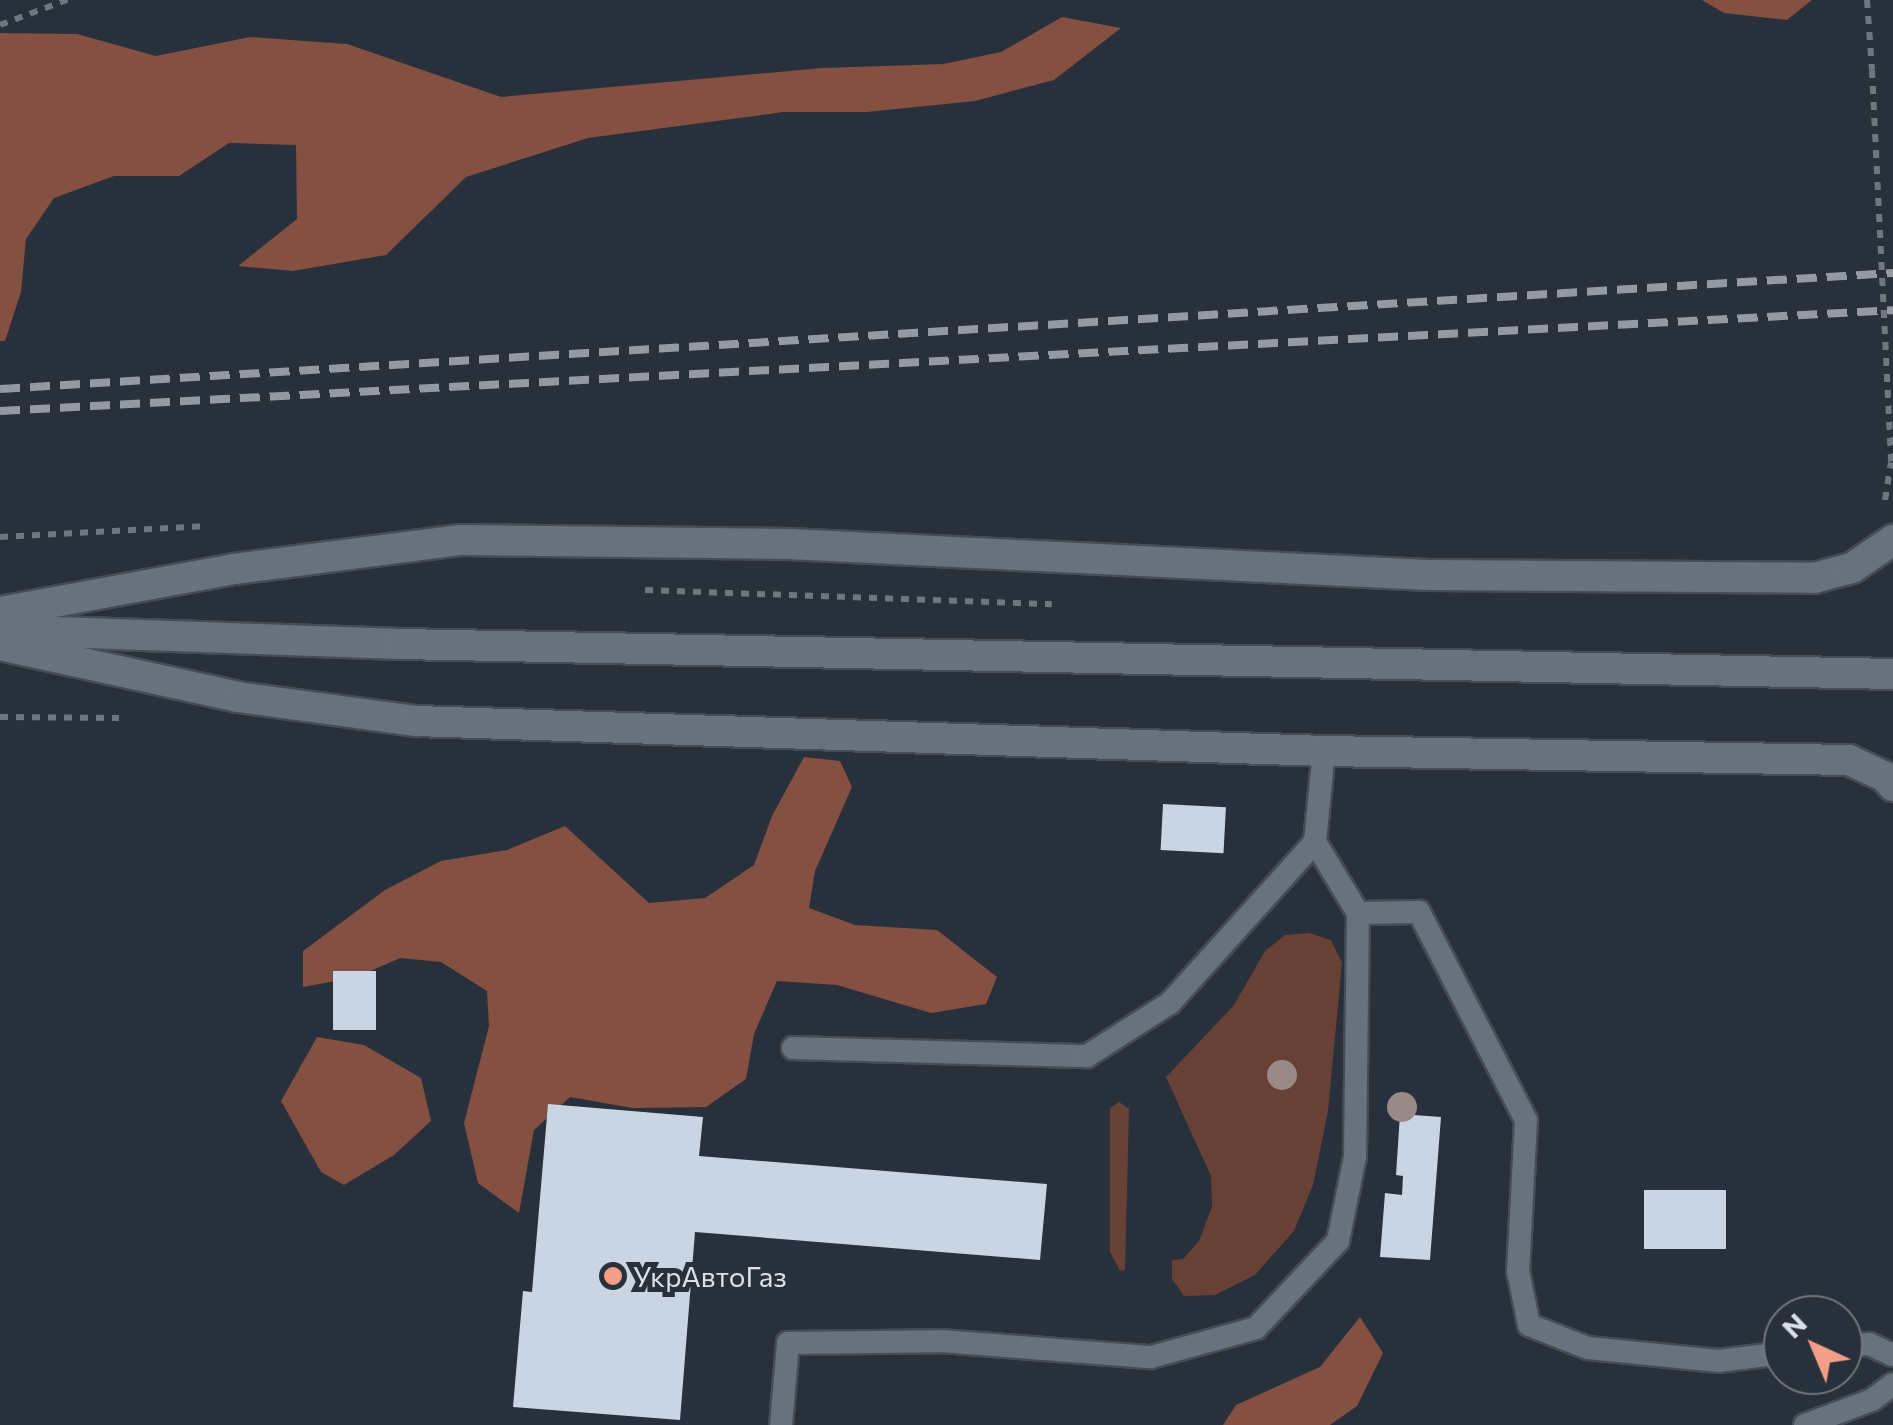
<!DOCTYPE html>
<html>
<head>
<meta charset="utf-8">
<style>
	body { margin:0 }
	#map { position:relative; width:1893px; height:1425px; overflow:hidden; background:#27303b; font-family:Commissioner,sans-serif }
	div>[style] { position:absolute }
	.green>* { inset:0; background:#684136 }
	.forest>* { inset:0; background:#835041 }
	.building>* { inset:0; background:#c9d5e3; transform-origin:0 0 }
	.path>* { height:6px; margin-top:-3px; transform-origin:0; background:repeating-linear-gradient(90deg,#6e767f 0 8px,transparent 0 16px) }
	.roads { filter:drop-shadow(2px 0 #454c55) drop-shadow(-2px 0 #454c55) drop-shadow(0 2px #454c55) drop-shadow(0 -2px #454c55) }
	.service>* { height:22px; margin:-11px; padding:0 11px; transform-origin:11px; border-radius:11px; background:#68727e }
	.tertiary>* { height:30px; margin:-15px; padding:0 15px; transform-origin:15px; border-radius:15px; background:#68727e }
	.rail>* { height:8px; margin-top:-4px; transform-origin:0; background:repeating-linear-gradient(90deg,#939aa2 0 20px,transparent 0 30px) }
	.path-bridge>* { height:6px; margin-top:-3px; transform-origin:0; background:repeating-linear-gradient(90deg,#6e767f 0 8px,transparent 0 16px) }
	.trees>* { width:30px; height:30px; margin:-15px; border-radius:50%; background:#998a8a }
	.dots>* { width:28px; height:28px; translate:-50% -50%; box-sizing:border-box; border:5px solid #27303b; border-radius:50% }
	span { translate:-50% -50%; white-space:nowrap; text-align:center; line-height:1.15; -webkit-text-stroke:10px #27303b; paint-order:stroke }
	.poi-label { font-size:28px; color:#dae0e6 }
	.left { translate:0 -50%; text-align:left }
	.north { position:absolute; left:1763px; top:1295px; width:100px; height:100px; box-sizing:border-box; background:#27303b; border:2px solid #6f767f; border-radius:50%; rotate:316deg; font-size:28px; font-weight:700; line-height:40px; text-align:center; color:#dae0e6 }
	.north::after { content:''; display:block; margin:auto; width:35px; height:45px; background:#f49e87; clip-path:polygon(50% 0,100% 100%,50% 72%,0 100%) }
</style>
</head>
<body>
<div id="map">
	<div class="green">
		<i style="clip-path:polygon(1309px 933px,1331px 940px,1342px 963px,1328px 1111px,1313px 1185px,1294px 1231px,1255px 1275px,1215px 1295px,1184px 1296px,1172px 1279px,1172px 1260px,1183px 1259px,1199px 1241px,1212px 1207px,1211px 1176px,1166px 1077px,1234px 1005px,1265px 951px,1285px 935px)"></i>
		<i style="clip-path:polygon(1119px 1102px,1129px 1109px,1125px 1270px,1120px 1271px,1110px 1252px,1110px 1108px)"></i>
	</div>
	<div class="forest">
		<i style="clip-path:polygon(1702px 0,1812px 0,1787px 20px,1724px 13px)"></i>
		<i style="clip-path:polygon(1062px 17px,1121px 28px,1054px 80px,975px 101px,867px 112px,784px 112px,588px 138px,466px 177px,386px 255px,293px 271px,238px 266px,297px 219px,296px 145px,229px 143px,179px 176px,114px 176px,54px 198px,26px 239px,21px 292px,5px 341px,0 341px,0 33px,77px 34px,156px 56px,250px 37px,347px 44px,501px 97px,822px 68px,943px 64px,1001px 52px)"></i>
		<i style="clip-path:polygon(804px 757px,840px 761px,852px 787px,815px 871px,809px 908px,855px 925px,937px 930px,997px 977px,986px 1004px,931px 1013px,837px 985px,777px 981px,754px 1034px,746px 1079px,706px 1107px,632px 1108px,570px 1097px,534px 1130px,519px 1213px,478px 1183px,464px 1123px,489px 1026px,487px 991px,441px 962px,400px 958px,357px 977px,303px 987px,303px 951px,385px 890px,441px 861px,507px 850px,565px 826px,649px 903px,705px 898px,754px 865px,772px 816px)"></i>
		<i style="clip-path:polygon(317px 1037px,364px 1045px,421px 1078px,431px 1121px,394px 1155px,344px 1185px,321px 1172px,281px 1101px)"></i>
		<i style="clip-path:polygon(1360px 1317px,1383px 1353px,1357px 1406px,1330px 1425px,1223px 1425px,1236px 1405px,1320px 1367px)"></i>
	</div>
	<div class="building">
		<i style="left:1163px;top:804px;width:63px;height:46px;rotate:3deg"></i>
		<i style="left:333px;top:971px;width:43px;height:59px"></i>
		<i style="clip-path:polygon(548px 1104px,703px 1117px,699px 1156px,1047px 1184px,1040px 1260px,695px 1232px,680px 1420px,513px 1407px,523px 1291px,532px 1292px)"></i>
		<i style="clip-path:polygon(1400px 1114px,1441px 1117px,1430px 1260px,1380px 1257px,1385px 1193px,1402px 1195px,1403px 1176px,1396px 1175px)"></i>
		<i style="left:1644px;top:1190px;width:82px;height:59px"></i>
	</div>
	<div class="path">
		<i style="left:1867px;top:0;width:70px;rotate:85.9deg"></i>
		<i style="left:0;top:25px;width:72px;rotate:-20.5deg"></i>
		<i style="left:1885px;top:500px;width:38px;rotate:-81deg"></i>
		<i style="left:0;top:537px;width:208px;rotate:-3deg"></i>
		<i style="left:645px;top:590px;width:407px;rotate:2deg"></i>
		<i style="left:0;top:717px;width:119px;rotate:0.5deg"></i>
	</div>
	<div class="roads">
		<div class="service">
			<i style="left:1358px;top:913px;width:61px;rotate:-0.9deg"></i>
			<i style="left:1419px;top:912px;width:234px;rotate:62.8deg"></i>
			<i style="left:1526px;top:1120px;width:151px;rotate:93deg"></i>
			<i style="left:1518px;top:1271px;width:55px;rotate:78.5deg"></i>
			<i style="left:1529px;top:1325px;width:63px;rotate:21.3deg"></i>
			<i style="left:1588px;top:1348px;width:131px;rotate:5.7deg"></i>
			<i style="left:1718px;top:1361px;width:65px;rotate:-7deg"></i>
			<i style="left:793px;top:1048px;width:294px;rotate:1.6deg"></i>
			<i style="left:1087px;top:1056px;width:98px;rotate:-32.6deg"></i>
			<i style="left:1170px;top:1003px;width:217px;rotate:-48deg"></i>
			<i style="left:1843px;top:1347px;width:26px;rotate:-7deg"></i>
			<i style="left:1869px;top:1344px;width:26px;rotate:25deg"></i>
			<i style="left:781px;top:1425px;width:82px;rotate:-85.1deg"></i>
			<i style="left:788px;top:1343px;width:153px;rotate:-0.7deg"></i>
			<i style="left:941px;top:1341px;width:211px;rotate:4.4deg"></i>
			<i style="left:1151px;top:1357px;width:109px;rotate:-15.4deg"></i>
			<i style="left:1256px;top:1328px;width:120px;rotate:-46.7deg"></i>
			<i style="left:1338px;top:1241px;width:86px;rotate:-78.6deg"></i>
			<i style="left:1355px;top:1157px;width:244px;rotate:-89.3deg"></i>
			<i style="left:1358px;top:913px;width:83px;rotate:-121.2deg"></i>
			<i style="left:1315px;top:842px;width:91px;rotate:-84.4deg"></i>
			<i style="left:1805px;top:1425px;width:72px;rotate:-20.5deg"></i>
			<i style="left:1872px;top:1400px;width:26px;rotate:-37deg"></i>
		</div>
		<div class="tertiary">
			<i style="left:0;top:612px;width:238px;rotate:-10.4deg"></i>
			<i style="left:234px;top:569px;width:229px;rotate:-7.3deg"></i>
			<i style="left:461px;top:540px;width:328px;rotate:0.7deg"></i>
			<i style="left:789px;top:544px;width:640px;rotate:2.78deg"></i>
			<i style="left:1428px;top:575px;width:386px;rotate:0.4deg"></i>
			<i style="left:1814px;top:578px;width:39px;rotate:-15deg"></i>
			<i style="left:1852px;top:568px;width:50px;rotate:-34.3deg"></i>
			<i style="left:0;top:630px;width:400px;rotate:2deg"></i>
			<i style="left:400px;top:644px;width:1493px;rotate:1.15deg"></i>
			<i style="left:0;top:645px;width:244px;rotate:12.3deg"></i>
			<i style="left:238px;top:697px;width:180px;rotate:7.7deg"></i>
			<i style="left:416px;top:721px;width:908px;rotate:1.89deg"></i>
			<i style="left:1324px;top:751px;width:525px;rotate:0.98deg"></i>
			<i style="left:1849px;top:760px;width:40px;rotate:25deg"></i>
			<i style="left:1885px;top:777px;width:12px;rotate:48deg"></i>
		</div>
	</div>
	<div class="rail">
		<i style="left:0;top:389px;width:1897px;rotate:-3.51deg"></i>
		<i style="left:0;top:411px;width:1896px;rotate:-3.05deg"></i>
	</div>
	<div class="path-bridge">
		<i style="left:1872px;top:70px;width:392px;rotate:87.2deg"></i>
	</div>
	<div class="trees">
		<i style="left:1282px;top:1075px"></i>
		<i style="left:1402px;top:1107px"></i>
	</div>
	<div class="dots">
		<i style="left:613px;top:1276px;background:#f49e87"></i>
	</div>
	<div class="poi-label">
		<span class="left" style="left:633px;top:1276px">УкрАвтоГаз</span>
	</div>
	<div class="north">N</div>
</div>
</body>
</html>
